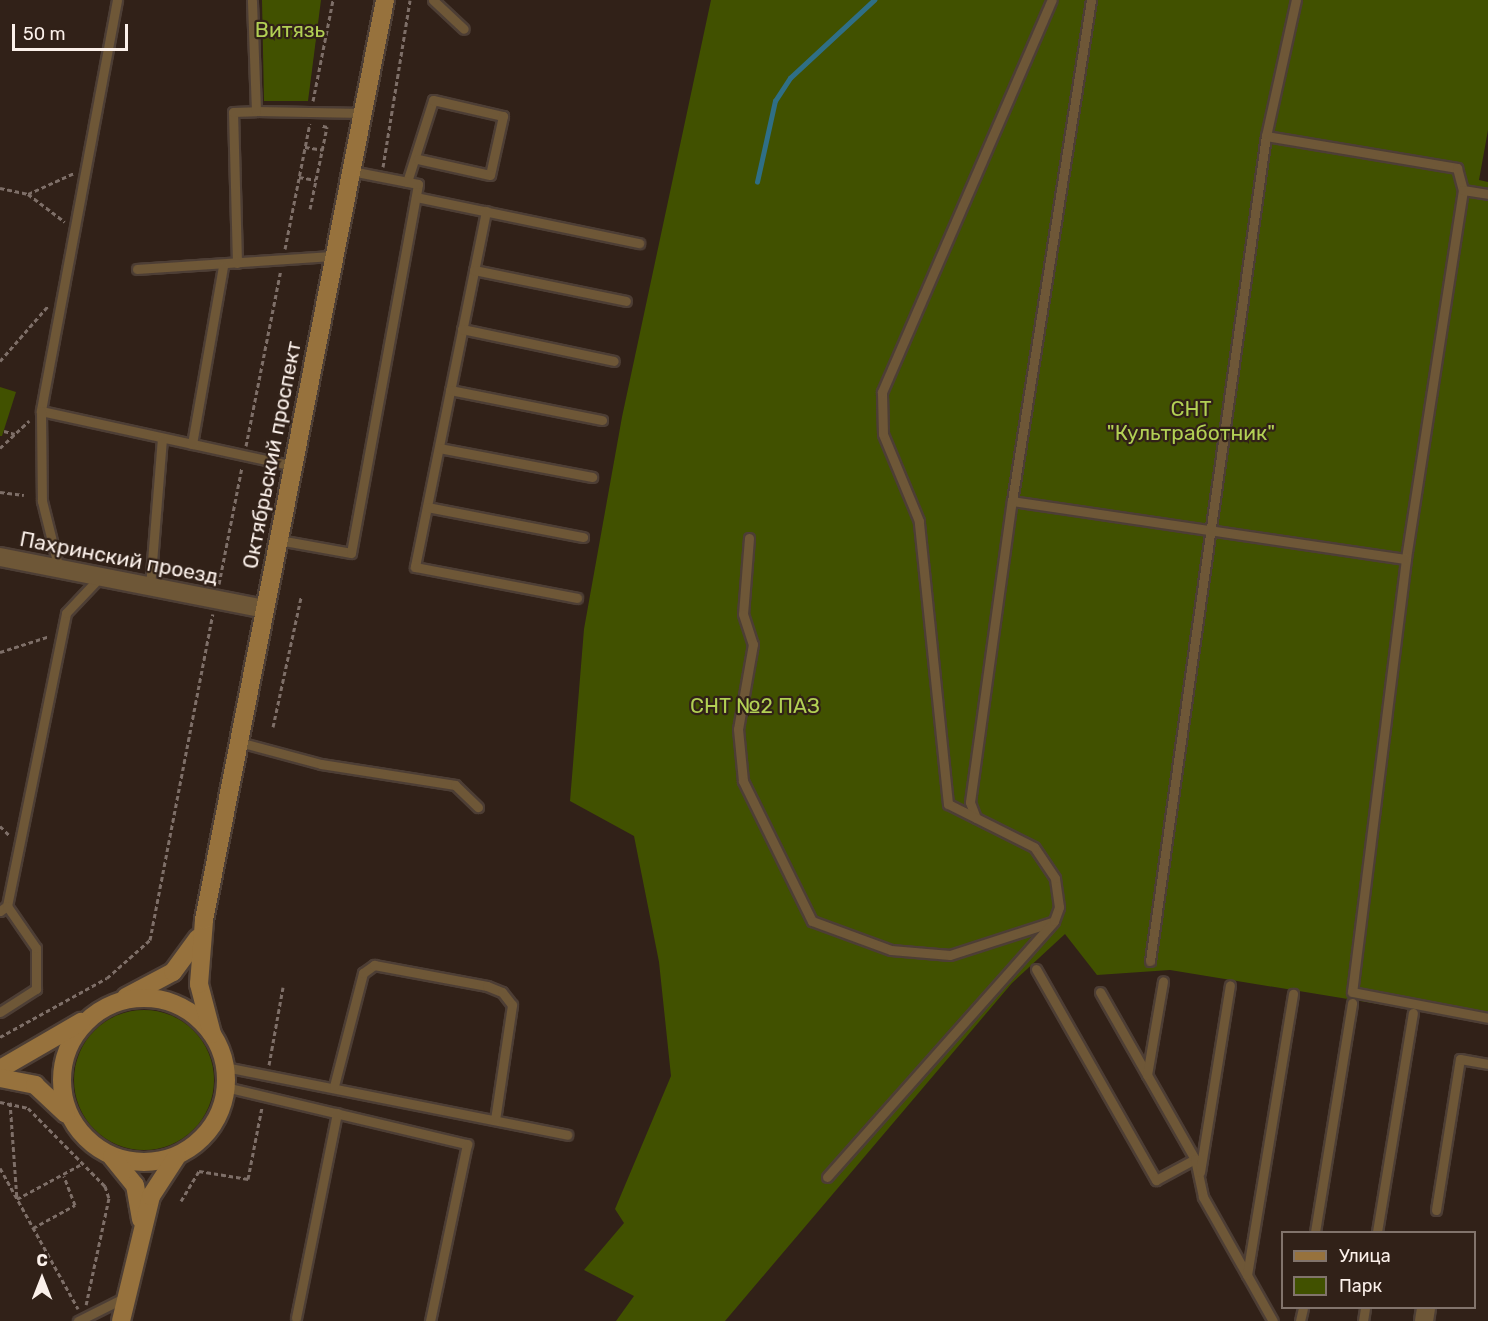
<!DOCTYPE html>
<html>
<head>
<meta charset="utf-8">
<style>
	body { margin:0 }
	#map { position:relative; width:1488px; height:1321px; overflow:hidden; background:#312118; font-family:Rubik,sans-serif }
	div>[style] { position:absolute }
	.green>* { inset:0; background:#415100 }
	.round { border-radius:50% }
	.stream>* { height:4.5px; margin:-2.25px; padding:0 2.25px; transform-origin:2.25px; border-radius:2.25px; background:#2f6f86 }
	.path>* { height:3px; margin-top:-1.5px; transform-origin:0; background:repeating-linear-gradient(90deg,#7e6f68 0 4.5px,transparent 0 7.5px) }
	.roads { filter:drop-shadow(2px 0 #4d3e35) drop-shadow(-2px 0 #4d3e35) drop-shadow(0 2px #4d3e35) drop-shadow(0 -2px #4d3e35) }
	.lane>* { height:9px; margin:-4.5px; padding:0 4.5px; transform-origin:4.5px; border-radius:4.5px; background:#6e5737 }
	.street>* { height:18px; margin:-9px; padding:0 9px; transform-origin:9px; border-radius:9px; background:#6e5737 }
	.secondary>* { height:18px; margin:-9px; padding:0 9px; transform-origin:9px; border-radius:9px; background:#97723d }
	.secondary>.ring { margin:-9px; padding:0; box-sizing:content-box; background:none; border:18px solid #97723d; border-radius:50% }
	span { translate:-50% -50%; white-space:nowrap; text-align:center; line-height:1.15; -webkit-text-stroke:4.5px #312118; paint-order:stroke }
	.park-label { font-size:21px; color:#b2d054 }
	.street-label { font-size:21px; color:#fbf0ea }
	.legend { position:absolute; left:1281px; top:1231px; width:195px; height:78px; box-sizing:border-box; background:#312118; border:2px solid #82746c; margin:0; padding:8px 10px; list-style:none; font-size:18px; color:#fbf0ea }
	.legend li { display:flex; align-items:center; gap:12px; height:30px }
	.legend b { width:30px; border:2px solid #82746c }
	.north { position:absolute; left:12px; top:1249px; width:60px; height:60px; -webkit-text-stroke:4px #312118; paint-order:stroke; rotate:0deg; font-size:16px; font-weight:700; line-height:24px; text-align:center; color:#fbf0ea }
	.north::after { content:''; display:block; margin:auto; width:21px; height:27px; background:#fbf0ea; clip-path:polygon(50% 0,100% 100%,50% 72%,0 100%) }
	.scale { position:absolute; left:12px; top:24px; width:116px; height:27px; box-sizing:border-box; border:3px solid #fbf0ea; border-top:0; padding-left:8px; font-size:18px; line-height:21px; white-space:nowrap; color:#fbf0ea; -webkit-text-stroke:4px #312118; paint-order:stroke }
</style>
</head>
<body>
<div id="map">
	<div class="green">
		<i style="clip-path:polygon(262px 0,321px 0,308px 101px,264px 101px)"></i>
		<i style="clip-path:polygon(711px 0,1488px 0,1488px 130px,1479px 180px,1488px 182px,1488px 1022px,1170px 970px,1097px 975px,1065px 934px,1012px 983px,725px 1321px,616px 1321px,634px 1296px,584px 1270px,624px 1223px,615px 1209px,671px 1076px,659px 962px,634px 836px,570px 801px,584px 629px,622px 417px)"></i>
		<i style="clip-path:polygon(0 387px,16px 392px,2px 436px,0 436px)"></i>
		<i class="round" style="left:74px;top:1010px;width:140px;height:140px"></i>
	</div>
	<div class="stream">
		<i style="left:757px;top:182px;width:83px;rotate:-77.5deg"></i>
		<i style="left:775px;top:101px;width:27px;rotate:-57deg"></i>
		<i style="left:790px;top:78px;width:115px;rotate:-42.9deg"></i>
	</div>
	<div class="path">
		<i style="left:313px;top:101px;width:103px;rotate:-78.8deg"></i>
		<i style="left:305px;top:147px;width:18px;rotate:9deg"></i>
		<i style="left:383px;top:167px;width:169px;rotate:-80.8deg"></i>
		<i style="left:299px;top:177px;width:17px;rotate:10deg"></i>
		<i style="left:0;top:188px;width:29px;rotate:12deg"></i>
		<i style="left:28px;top:194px;width:51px;rotate:-24.5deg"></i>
		<i style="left:28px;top:194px;width:46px;rotate:37.1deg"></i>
		<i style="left:310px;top:209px;width:84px;rotate:-78.3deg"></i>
		<i style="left:327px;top:127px;width:7px;rotate:-164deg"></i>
		<i style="left:285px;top:249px;width:128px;rotate:-78.8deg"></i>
		<i style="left:0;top:361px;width:73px;rotate:-48.9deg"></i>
		<i style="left:4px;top:431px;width:11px;rotate:15deg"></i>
		<i style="left:246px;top:446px;width:179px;rotate:-78.8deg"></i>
		<i style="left:0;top:448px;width:40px;rotate:-43deg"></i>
		<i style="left:0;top:492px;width:24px;rotate:7deg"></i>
		<i style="left:219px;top:584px;width:119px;rotate:-78.9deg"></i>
		<i style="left:0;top:652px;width:52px;rotate:-17.7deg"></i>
		<i style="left:273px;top:727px;width:133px;rotate:-77.8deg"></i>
		<i style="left:0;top:826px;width:14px;rotate:45deg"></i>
		<i style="left:0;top:1037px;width:122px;rotate:-28.9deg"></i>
		<i style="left:107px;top:978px;width:57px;rotate:-41.5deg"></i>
		<i style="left:150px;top:940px;width:332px;rotate:-79.1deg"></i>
		<i style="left:269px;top:1065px;width:79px;rotate:-79.8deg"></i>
		<i style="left:0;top:1102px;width:29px;rotate:12deg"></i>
		<i style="left:28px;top:1108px;width:110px;rotate:45.4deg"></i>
		<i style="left:105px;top:1186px;width:13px;rotate:72deg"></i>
		<i style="left:109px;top:1198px;width:109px;rotate:102.1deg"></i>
		<i style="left:10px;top:1102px;width:97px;rotate:85.9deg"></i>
		<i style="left:17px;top:1199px;width:72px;rotate:-28.4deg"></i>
		<i style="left:0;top:1168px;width:161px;rotate:61deg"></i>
		<i style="left:181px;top:1201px;width:35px;rotate:-59deg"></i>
		<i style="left:199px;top:1171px;width:50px;rotate:9.3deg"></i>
		<i style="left:248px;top:1179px;width:73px;rotate:-79deg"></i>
		<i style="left:33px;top:1228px;width:48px;rotate:-28.7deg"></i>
		<i style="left:75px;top:1205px;width:31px;rotate:-111deg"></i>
	</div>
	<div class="roads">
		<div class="lane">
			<i style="left:117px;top:0;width:418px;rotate:100.5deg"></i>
			<i style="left:41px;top:411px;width:258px;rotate:12.3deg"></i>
			<i style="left:433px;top:0;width:42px;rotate:43.1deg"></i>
			<i style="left:256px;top:111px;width:107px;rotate:1.1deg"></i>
			<i style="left:1266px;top:136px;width:194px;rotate:9.5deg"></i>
			<i style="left:1457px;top:168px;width:23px;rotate:75deg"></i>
			<i style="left:1463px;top:190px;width:373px;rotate:98.8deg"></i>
			<i style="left:1406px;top:559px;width:436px;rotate:97.1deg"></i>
			<i style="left:1352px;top:992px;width:138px;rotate:10.8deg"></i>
			<i style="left:407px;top:182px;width:86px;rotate:-72.4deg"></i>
			<i style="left:433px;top:100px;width:72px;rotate:12.9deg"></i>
			<i style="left:503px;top:116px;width:60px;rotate:102.4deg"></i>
			<i style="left:490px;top:175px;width:74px;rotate:-167.5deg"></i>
			<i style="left:1463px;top:190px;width:25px;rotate:9deg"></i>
			<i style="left:416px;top:197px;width:228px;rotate:11.7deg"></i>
			<i style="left:486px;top:211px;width:363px;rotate:101.3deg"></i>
			<i style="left:415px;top:567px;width:165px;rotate:10.8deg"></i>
			<i style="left:237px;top:263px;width:151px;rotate:-91.5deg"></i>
			<i style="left:233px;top:112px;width:23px;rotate:-2deg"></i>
			<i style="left:256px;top:111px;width:111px;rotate:-92.1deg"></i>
			<i style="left:137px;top:269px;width:198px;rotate:-3.8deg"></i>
			<i style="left:474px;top:270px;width:155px;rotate:11.5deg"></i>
			<i style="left:462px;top:329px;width:155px;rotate:11.9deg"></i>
			<i style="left:450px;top:390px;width:155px;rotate:11.2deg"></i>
			<i style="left:41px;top:411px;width:90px;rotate:89.4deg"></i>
			<i style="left:42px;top:501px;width:70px;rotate:76deg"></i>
			<i style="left:192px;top:444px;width:180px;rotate:-80.1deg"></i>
			<i style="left:439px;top:448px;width:156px;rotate:10.7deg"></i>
			<i style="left:1012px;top:501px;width:398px;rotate:8.4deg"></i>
			<i style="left:427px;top:507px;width:159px;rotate:10.9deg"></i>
			<i style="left:749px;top:538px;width:76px;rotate:94.5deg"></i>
			<i style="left:743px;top:614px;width:32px;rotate:72deg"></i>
			<i style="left:753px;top:644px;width:86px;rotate:100deg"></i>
			<i style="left:738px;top:729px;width:52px;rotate:84.5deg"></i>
			<i style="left:743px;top:781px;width:156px;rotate:63.8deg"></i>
			<i style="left:812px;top:921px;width:84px;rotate:20.2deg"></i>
			<i style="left:891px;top:950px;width:59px;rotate:4.8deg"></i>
			<i style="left:950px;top:955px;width:107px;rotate:-17.9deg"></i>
			<i style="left:279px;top:540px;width:73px;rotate:10.2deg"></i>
			<i style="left:351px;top:553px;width:375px;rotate:-79.7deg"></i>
			<i style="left:418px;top:184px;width:68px;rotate:-169deg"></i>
			<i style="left:150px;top:587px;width:148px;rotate:-85.4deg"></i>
			<i style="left:239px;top:742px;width:85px;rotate:15deg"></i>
			<i style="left:321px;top:764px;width:136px;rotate:8.9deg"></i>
			<i style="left:455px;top:785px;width:32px;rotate:44deg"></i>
			<i style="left:976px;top:818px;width:17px;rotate:-111deg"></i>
			<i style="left:970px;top:802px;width:304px;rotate:-82.1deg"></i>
			<i style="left:1012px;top:501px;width:507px;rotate:-81.04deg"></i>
			<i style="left:0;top:911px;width:9px;rotate:-36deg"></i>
			<i style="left:7px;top:906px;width:299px;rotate:-78.6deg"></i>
			<i style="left:66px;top:613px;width:50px;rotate:-46.6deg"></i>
			<i style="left:1150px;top:961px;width:833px;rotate:-82deg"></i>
			<i style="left:1266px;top:136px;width:139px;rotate:-77.6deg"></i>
			<i style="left:1036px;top:969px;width:243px;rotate:60.4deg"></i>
			<i style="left:1156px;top:1180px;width:44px;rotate:-28.3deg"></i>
			<i style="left:1100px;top:992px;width:192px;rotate:60.4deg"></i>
			<i style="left:1195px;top:1159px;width:39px;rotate:78deg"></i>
			<i style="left:1203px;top:1197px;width:142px;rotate:60.6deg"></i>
			<i style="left:0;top:1012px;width:43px;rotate:-32.6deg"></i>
			<i style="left:36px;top:989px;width:41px;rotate:-90deg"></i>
			<i style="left:36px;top:948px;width:51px;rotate:-124.6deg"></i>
			<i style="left:225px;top:1067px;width:349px;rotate:11.2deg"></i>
			<i style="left:1147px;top:1075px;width:95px;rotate:-80.3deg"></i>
			<i style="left:334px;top:1086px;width:117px;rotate:-75.6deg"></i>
			<i style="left:363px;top:973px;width:14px;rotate:-36deg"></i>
			<i style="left:374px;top:965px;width:115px;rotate:10.5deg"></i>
			<i style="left:487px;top:986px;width:16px;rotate:22deg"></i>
			<i style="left:502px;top:992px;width:16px;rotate:52deg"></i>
			<i style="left:512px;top:1005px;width:116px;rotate:98.4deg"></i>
			<i style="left:225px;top:1087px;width:249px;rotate:13.3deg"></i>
			<i style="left:467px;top:1144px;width:181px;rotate:101.8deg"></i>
			<i style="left:1200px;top:1172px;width:189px;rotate:-80.9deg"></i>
			<i style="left:827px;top:1177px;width:342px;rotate:-48.4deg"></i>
			<i style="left:1054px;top:921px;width:15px;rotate:-70deg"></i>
			<i style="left:1059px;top:907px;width:29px;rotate:-98deg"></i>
			<i style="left:1055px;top:878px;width:37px;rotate:-124deg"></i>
			<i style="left:1034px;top:847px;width:96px;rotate:-153.4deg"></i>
			<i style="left:948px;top:804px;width:284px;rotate:-95.9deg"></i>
			<i style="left:919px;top:521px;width:94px;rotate:-112.5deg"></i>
			<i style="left:883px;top:434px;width:42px;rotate:-91.4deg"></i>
			<i style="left:882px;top:392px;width:427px;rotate:-66.6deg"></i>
			<i style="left:1436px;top:1210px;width:153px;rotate:-81deg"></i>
			<i style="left:1460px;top:1059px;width:28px;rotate:10deg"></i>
			<i style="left:1315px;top:1232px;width:232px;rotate:-80.8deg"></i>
			<i style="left:1377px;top:1232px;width:222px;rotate:-80.7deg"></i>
			<i style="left:1247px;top:1275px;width:285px;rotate:-80.7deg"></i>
			<i style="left:296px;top:1318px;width:209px;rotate:-78.7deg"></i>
			<i style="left:78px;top:1321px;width:54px;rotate:-26.6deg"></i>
			<i style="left:1300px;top:1321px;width:13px;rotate:-77deg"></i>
			<i style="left:1363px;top:1321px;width:13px;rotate:-81deg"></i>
		</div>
		<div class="street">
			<i style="left:0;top:557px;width:270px;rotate:11.1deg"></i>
			<i style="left:1424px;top:1321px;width:13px;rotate:-81deg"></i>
		</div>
		<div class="secondary">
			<i style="left:126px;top:997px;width:53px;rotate:-28deg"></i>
			<i style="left:173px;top:972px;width:42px;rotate:-53.7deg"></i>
			<i class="ring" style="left:62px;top:998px;width:146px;height:146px"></i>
			<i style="left:212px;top:1034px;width:52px;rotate:-104.6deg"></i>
			<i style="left:199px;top:984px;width:64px;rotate:-85.5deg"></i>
			<i style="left:204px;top:920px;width:938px;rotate:-78.87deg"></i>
			<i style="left:0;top:1069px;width:94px;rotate:-30.1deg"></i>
			<i style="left:0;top:1078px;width:36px;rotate:11deg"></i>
			<i style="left:35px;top:1085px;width:42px;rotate:43.1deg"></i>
			<i style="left:112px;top:1157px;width:36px;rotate:51deg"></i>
			<i style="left:135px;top:1185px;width:35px;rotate:80deg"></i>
			<i style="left:121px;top:1321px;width:129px;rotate:-76.5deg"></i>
			<i style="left:151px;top:1196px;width:48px;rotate:-57deg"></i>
		</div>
	</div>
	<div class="park-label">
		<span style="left:290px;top:30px">Витязь</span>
		<span style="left:1191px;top:421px">СНТ<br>"Культработник"</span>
		<span style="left:755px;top:706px">СНТ №2 ПАЗ</span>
	</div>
	<div class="street-label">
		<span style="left:272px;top:455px;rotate:-79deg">Октябрьский проспект</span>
		<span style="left:119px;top:558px;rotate:11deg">Пахринский проезд</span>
	</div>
	<ul class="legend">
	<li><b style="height:8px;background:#97723d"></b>Улица</li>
	<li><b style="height:16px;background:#415100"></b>Парк</li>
	</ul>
	<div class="north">С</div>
	<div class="scale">50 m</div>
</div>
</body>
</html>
